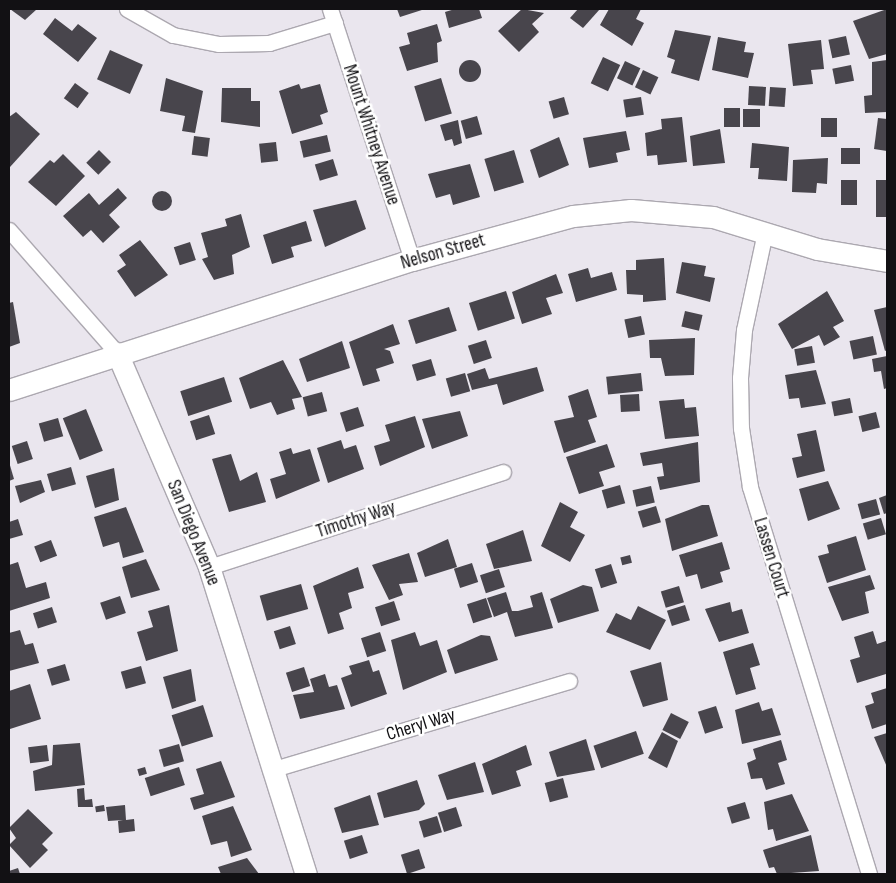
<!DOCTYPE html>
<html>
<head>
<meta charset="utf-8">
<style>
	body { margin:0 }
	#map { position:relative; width:896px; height:883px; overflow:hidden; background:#eae6ee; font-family:"Sofia Sans Condensed",sans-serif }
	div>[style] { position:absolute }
	.building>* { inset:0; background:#48454c; transform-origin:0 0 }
	.round { border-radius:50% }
	.roads { filter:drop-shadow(1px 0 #aca8b0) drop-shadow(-1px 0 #aca8b0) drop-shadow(0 1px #aca8b0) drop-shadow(0 -1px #aca8b0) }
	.street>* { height:15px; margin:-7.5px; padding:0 7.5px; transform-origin:7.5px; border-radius:7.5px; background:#fff }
	.secondary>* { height:21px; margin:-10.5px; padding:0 10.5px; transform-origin:10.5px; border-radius:10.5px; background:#fff }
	span { translate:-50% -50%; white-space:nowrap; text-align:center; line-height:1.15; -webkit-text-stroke:5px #fff; paint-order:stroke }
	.street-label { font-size:19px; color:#121114 }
	.frame { position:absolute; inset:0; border:10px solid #121114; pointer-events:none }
</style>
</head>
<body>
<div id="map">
	<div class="building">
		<i style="clip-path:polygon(10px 9px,37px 9px,25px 20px)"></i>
		<i style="clip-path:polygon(397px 9px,425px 9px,400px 17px)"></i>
		<i style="clip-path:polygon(455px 9px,479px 9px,482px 18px,449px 28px,445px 12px)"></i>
		<i style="clip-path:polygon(522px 9px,544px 13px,532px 24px,539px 32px,519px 52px,498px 31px)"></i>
		<i style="clip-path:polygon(578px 9px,600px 9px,583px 28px,570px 18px)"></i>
		<i style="clip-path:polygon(609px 9px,641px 9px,636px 19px,644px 23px,632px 46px,600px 25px)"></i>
		<i style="clip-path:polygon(887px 9px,887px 54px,869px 59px,853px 21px)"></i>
		<i style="clip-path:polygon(55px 18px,72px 31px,78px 24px,97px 38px,78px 62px,43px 34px)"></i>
		<i style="clip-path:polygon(437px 24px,442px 41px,437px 43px,438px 62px,407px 71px,399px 47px,410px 44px,407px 33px)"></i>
		<i style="clip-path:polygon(675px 30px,711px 36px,699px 81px,671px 73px,675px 60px,667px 57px)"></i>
		<i style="left:846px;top:36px;width:19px;height:18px;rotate:78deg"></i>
		<i style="clip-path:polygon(718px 37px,746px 42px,744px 52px,754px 53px,748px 78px,712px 70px)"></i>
		<i style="clip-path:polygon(821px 40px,824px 69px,811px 70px,813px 84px,793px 86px,788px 44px)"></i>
		<i style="left:110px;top:50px;width:36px;height:32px;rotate:24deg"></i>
		<i style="left:603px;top:57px;width:19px;height:29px;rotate:25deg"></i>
		<i style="clip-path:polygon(887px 60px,887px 112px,865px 113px,864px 96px,872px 95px,872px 62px)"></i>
		<i class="round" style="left:459px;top:60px;width:22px;height:22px"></i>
		<i style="left:625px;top:61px;width:17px;height:19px;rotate:25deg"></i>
		<i style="left:851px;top:65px;width:16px;height:19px;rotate:79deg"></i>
		<i style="left:643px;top:70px;width:17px;height:19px;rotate:25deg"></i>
		<i style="clip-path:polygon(166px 78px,203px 91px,195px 133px,182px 131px,185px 116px,160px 111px)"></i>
		<i style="left:441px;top:78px;width:37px;height:28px;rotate:73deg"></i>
		<i style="left:75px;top:83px;width:17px;height:19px;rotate:36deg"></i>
		<i style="clip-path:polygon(299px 84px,301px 89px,320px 84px,328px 112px,320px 115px,323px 124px,292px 134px,279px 91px)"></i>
		<i style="left:749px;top:86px;width:17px;height:19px;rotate:3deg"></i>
		<i style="left:770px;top:87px;width:16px;height:19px;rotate:4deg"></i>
		<i style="clip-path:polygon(222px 88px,251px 88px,251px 101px,260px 101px,260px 127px,221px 122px)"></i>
		<i style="left:564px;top:97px;width:18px;height:16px;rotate:74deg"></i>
		<i style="left:641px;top:97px;width:18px;height:18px;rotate:81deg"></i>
		<i style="left:724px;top:108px;width:16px;height:19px"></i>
		<i style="left:743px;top:109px;width:17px;height:18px"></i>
		<i style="clip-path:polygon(16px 112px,40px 134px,10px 167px,9px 117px)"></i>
		<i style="left:477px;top:116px;width:19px;height:17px;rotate:74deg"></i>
		<i style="clip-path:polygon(682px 117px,687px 162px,658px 165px,657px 155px,647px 156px,645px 133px,662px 129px,661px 119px)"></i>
		<i style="left:821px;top:118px;width:16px;height:19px"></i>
		<i style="clip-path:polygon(878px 118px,887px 119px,887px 151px,874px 149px)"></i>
		<i style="clip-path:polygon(458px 120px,462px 143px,454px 146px,452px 139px,445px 141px,440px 125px)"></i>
		<i style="clip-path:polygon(720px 129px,725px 163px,693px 166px,690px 136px)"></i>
		<i style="clip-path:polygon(626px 131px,630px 150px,616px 153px,618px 162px,589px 168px,583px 138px)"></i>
		<i style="left:327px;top:135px;width:17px;height:28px;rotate:77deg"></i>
		<i style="left:194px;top:136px;width:16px;height:19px;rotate:7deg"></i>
		<i style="clip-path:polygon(559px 137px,569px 165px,539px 178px,530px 150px)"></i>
		<i style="left:276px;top:142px;width:19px;height:17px;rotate:84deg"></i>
		<i style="clip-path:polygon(752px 143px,789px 147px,787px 181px,758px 179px,759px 168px,750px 168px)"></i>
		<i style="left:860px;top:148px;width:16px;height:19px;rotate:90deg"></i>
		<i style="left:99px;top:150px;width:17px;height:18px;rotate:45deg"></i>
		<i style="left:514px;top:150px;width:34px;height:31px;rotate:73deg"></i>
		<i style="clip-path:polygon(63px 154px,85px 176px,56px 206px,28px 182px,50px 160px,54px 163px)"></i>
		<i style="clip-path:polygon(828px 158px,827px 184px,817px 183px,816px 193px,792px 192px,793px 160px)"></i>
		<i style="left:333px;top:159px;width:17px;height:19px;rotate:73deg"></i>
		<i style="clip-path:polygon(470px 164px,480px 197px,453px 205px,450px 194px,436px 198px,428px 174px)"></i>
		<i style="left:841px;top:180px;width:16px;height:25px"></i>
		<i style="left:876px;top:180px;width:11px;height:37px"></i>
		<i style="clip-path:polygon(118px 188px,127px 198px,109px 215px,120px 227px,103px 243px,91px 230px,83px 237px,63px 216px,89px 193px,99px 205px)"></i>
		<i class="round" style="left:152px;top:191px;width:20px;height:20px"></i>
		<i style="clip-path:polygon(356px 200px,366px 229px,325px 247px,313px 210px)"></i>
		<i style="clip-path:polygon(241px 214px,250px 247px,232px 255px,234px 274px,214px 280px,202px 259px,208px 257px,201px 233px,227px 226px,225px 219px)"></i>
		<i style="clip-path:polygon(306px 221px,312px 241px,291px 247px,294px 257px,272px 264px,263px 235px)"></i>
		<i style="clip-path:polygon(140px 240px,168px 275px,135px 297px,117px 271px,126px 265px,119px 255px)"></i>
		<i style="left:190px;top:242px;width:19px;height:17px;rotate:72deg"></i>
		<i style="clip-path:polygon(664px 258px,666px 300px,643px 302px,643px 295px,627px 294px,626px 270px,636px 270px,636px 260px)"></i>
		<i style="clip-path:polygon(682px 262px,706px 266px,704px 276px,715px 278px,710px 302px,676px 293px)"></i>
		<i style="clip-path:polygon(588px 268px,591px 278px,612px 272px,617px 290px,576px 302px,568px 274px)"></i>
		<i style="clip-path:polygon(556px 274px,563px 293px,546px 298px,552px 314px,522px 324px,512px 292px)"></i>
		<i style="left:506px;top:291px;width:29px;height:39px;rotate:72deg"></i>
		<i style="clip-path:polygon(827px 291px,844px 321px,833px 327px,840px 337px,824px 346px,819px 335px,792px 349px,778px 324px)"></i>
		<i style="clip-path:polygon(13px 302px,20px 343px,9px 347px,9px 303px)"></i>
		<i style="left:449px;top:307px;width:25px;height:43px;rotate:72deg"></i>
		<i style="clip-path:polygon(887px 307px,887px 350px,885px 351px,874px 310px)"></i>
		<i style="left:685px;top:311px;width:18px;height:16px;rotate:13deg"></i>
		<i style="left:641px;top:316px;width:19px;height:17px;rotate:78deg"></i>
		<i style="clip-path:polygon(393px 324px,400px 344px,384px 349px,390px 351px,394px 363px,376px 369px,380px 381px,363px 386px,349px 342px)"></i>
		<i style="left:873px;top:336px;width:19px;height:24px;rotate:78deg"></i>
		<i style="clip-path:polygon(695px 338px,694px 375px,665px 376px,661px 358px,650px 358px,649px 340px)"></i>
		<i style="left:486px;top:340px;width:19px;height:19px;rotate:72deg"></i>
		<i style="clip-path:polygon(342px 341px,350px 368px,307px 382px,299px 359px)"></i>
		<i style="left:812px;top:346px;width:17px;height:18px;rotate:80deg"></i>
		<i style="clip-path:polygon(887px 356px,887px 388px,884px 389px,881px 371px,874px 372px,872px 359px)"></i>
		<i style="left:431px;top:359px;width:17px;height:20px;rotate:73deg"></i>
		<i style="clip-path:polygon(283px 360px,302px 397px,292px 399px,295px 409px,277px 415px,271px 402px,250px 409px,239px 378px)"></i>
		<i style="clip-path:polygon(537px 367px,544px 391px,503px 405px,497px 384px,472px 390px,467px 374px,485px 368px,489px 379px)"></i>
		<i style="clip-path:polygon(816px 370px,826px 404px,801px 408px,799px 398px,789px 399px,785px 375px)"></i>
		<i style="left:465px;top:373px;width:19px;height:20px;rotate:74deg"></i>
		<i style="left:641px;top:373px;width:18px;height:35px;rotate:84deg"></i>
		<i style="left:224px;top:377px;width:26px;height:46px;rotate:72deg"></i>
		<i style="clip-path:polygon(588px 389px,597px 417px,588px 420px,596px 442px,564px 453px,554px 421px,574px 417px,568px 396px)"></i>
		<i style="left:322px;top:392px;width:20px;height:20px;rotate:75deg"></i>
		<i style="left:639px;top:394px;width:17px;height:19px;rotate:87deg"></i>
		<i style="left:850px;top:398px;width:15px;height:19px;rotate:79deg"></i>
		<i style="clip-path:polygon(684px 399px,685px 408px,696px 407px,699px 436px,665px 439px,659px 401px)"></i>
		<i style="left:358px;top:407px;width:20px;height:19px;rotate:72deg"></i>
		<i style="left:86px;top:409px;width:45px;height:25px;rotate:68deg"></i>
		<i style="clip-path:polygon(460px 411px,468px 436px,432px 449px,422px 419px)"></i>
		<i style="left:876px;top:412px;width:16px;height:18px;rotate:76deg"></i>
		<i style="left:209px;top:415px;width:20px;height:20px;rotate:72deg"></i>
		<i style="clip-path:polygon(415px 416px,425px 447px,380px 466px,374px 446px,390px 441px,385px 425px)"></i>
		<i style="left:58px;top:418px;width:19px;height:20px;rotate:74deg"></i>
		<i style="clip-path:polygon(816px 430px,825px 471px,797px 478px,792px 458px,802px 456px,797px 434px)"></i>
		<i style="clip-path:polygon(341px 440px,344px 449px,356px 445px,364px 469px,328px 483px,317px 448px)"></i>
		<i style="left:27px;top:441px;width:19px;height:16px;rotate:72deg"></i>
		<i style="clip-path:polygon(698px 442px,700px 482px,660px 490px,657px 477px,664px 476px,662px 463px,643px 466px,640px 453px)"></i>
		<i style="clip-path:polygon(607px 444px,615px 467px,599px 472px,604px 486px,579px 494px,566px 457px)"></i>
		<i style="clip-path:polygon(291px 448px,293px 454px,310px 449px,320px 481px,276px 499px,270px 479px,286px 474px,279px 452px)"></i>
		<i style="clip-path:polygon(231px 454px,240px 481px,257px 472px,266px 502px,229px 512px,212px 459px)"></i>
		<i style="clip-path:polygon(9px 462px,14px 479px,9px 481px)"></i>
		<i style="left:71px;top:467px;width:18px;height:25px;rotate:74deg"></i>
		<i style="clip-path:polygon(114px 468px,119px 500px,95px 508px,86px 476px)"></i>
		<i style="clip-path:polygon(41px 480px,45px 492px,20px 503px,15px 486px)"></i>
		<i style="clip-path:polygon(828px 481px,840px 509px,808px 521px,799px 489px)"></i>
		<i style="left:620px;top:485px;width:19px;height:19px;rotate:74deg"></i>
		<i style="left:651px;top:486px;width:17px;height:19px;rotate:77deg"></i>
		<i style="clip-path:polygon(887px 495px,887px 513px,884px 514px,879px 498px)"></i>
		<i style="left:876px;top:499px;width:16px;height:19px;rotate:75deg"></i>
		<i style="clip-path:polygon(560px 502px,578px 512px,570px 527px,585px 535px,570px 562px,541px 546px)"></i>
		<i style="clip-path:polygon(702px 505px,709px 505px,718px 536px,672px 551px,665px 519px)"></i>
		<i style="left:656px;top:506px;width:17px;height:19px;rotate:73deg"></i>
		<i style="clip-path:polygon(126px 507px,144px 552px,123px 558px,119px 542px,103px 547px,94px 517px)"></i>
		<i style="left:881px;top:518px;width:17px;height:19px;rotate:73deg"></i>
		<i style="clip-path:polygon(18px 519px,23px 535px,9px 539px,9px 522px)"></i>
		<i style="clip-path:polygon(523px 530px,532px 561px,494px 569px,486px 544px)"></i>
		<i style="clip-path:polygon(856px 536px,866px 570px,827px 583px,818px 556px,829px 553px,827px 545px)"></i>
		<i style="clip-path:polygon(448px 539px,457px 567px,425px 577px,417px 553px)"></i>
		<i style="left:51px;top:540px;width:17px;height:18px;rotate:69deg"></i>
		<i style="clip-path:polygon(722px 542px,730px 569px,720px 572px,723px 582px,701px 589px,697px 574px,686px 577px,679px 555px)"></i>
		<i style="clip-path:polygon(409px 553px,418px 582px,399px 584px,403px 595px,389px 600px,372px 565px)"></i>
		<i style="left:630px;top:555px;width:8px;height:10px;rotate:76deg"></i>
		<i style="clip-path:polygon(146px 559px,160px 590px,131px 598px,122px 567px)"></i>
		<i style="clip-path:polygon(18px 562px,26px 588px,46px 582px,50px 598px,9px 611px,9px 565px)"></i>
		<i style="left:472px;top:563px;width:20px;height:19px;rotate:72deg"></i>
		<i style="left:611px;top:564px;width:20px;height:17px;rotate:72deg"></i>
		<i style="clip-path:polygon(358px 567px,364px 588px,348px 593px,352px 608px,339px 613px,344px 629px,328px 634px,313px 586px)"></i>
		<i style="left:499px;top:569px;width:19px;height:20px;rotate:72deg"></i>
		<i style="clip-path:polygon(870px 575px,875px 589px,865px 592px,869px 613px,842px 621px,828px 587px)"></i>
		<i style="left:301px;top:584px;width:26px;height:43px;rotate:74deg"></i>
		<i style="clip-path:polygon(583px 585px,592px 587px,599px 611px,558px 623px,550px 599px)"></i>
		<i style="left:679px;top:586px;width:17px;height:19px;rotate:73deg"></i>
		<i style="clip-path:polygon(506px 592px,512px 611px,518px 611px,533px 607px,530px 596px,542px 592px,553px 628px,515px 637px,507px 612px,494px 617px,487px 598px)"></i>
		<i style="left:120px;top:596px;width:18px;height:21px;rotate:71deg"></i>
		<i style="left:486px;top:598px;width:20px;height:20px;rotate:72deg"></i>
		<i style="left:394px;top:601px;width:20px;height:20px;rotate:72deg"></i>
		<i style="clip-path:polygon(730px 602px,732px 612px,742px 609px,749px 633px,719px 642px,705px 609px)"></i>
		<i style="clip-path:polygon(169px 605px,178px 651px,146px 661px,137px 632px,153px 627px,148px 611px)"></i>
		<i style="left:685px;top:605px;width:16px;height:19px;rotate:72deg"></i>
		<i style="clip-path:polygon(638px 606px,666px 620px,650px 650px,606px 632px,616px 613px,631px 620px)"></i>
		<i style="left:52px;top:607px;width:16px;height:20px;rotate:72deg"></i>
		<i style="left:290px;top:626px;width:19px;height:17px;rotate:72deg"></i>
		<i style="clip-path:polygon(20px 630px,25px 645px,33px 643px,39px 663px,9px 671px,9px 633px)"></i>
		<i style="clip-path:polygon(873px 631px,877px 644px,886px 641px,886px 674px,857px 683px,850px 660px,860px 657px,854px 637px)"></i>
		<i style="left:380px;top:632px;width:20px;height:20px;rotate:72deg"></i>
		<i style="clip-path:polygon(415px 632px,420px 646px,437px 640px,447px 672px,403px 690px,391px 640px)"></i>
		<i style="clip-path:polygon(481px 635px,490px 636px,498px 660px,455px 674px,447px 650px)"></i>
		<i style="clip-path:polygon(753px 643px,760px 665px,750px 668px,756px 689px,736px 695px,723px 652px)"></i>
		<i style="clip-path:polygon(369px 660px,373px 672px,379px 670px,387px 694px,351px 707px,341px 678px,352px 674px,349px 666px)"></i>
		<i style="clip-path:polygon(661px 662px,668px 700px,643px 707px,630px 671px)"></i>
		<i style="left:65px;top:664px;width:17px;height:19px;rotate:73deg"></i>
		<i style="left:141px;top:666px;width:18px;height:21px;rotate:74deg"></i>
		<i style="left:304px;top:667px;width:20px;height:19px;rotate:72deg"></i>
		<i style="clip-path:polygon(191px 669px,196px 701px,172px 709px,163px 677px)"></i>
		<i style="clip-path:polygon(325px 674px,329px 687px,337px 685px,345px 709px,300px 719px,293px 695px,314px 692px,310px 679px)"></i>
		<i style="clip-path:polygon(30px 684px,41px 719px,10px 729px,9px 691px)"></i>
		<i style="clip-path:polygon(887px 688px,887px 724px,872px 729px,865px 706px,874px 703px,871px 693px)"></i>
		<i style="clip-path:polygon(759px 702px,762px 711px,772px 708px,781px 735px,742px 744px,735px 710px)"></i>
		<i style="left:203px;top:705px;width:33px;height:33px;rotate:72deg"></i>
		<i style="left:716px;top:706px;width:23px;height:19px;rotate:72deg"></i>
		<i style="left:671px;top:713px;width:20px;height:19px;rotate:27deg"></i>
		<i style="left:636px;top:731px;width:24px;height:45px;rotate:71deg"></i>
		<i style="clip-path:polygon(662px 732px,678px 741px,667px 768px,648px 758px)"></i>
		<i style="clip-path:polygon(887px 733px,887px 767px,874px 737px)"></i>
		<i style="clip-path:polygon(586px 739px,595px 770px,557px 777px,549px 752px)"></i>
		<i style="clip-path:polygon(781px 740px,787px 760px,778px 763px,785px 784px,766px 790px,762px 778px,751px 779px,747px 763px,756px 759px,753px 749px)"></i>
		<i style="clip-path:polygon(80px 743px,85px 785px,35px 791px,33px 771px,52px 765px,53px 745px)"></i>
		<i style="left:179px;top:744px;width:18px;height:21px;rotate:74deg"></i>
		<i style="left:47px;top:745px;width:16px;height:19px;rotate:83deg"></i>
		<i style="clip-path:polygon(526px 745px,532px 765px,516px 771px,521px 786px,492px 795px,482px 764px)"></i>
		<i style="clip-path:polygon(221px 761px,235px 797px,194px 810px,190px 798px,204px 794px,196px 769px)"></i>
		<i style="clip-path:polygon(475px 762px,484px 792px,447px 800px,438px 775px)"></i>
		<i style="left:145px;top:767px;width:7px;height:8px;rotate:74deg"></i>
		<i style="left:179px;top:767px;width:19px;height:36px;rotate:72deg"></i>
		<i style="left:563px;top:778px;width:20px;height:19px;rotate:75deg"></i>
		<i style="clip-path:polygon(417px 780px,425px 804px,419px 810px,384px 818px,377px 793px)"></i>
		<i style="clip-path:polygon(84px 788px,85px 800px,92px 799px,93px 807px,78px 807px,77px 789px)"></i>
		<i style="clip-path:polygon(792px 794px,809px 831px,776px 841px,773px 829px,768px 830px,764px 802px)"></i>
		<i style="clip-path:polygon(370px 795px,379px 825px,342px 833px,334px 808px)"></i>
		<i style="left:745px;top:802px;width:17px;height:19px;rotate:73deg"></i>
		<i style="left:104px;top:805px;width:6px;height:9px;rotate:81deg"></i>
		<i style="clip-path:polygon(125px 805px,126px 820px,134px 819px,135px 831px,119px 833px,118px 821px,123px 820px,108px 821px,106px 807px)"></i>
		<i style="clip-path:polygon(233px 806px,252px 850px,231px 857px,227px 841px,211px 845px,202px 816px)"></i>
		<i style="left:456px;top:807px;width:20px;height:19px;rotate:72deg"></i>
		<i style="clip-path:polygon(28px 809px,53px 833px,42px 844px,48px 850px,30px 868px,9px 845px,16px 838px,9px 828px)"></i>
		<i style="left:437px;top:816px;width:17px;height:19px;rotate:73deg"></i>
		<i style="left:362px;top:835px;width:19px;height:19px;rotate:72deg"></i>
		<i style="clip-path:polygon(811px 835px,819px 871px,777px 874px,774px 867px,769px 868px,763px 850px)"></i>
		<i style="left:419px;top:849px;width:20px;height:19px;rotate:72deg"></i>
		<i style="clip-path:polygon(247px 858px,259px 874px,221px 874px,218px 867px)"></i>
		<i style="clip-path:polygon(18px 868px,20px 874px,9px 874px,9px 871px)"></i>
	</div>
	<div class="roads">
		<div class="street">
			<i style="left:127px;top:9px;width:53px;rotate:29.5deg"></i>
			<i style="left:173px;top:35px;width:47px;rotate:11.1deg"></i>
			<i style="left:219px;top:44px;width:50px;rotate:-1.1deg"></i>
			<i style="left:269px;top:43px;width:69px;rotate:-16.9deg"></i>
			<i style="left:330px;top:9px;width:264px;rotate:71.9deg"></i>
			<i style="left:9px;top:230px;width:164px;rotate:48.7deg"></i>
			<i style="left:765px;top:232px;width:100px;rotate:102.1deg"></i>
			<i style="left:744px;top:330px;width:48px;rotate:94.8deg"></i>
			<i style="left:740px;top:378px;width:50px;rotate:88.9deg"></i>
			<i style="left:741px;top:428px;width:60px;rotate:81.3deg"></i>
			<i style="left:750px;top:487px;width:405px;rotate:72.9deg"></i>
			<i style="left:209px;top:567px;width:309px;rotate:-17.9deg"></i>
			<i style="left:274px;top:769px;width:308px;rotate:-16.6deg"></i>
		</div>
		<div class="secondary">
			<i style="left:117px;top:353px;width:233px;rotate:66.7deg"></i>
			<i style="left:209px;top:567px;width:322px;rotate:72.5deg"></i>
			<i style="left:9px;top:390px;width:423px;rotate:-17.9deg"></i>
			<i style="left:412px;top:260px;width:167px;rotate:-15.3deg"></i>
			<i style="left:573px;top:216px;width:58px;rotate:-5.9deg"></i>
			<i style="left:631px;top:210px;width:82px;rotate:4.9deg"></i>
			<i style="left:713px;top:217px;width:109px;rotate:17.1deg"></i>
			<i style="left:817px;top:249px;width:71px;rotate:9.7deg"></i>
		</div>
	</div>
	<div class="street-label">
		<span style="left:371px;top:135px;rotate:72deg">Mount Whitney Avenue</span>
		<span style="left:443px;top:252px;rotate:-16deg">Nelson Street</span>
		<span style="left:356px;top:520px;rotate:-18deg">Timothy Way</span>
		<span style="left:193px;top:533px;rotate:68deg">San Diego Avenue</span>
		<span style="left:771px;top:558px;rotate:73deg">Lassen Court</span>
		<span style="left:421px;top:725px;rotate:-17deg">Cheryl Way</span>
	</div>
	<div class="frame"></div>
</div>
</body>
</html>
